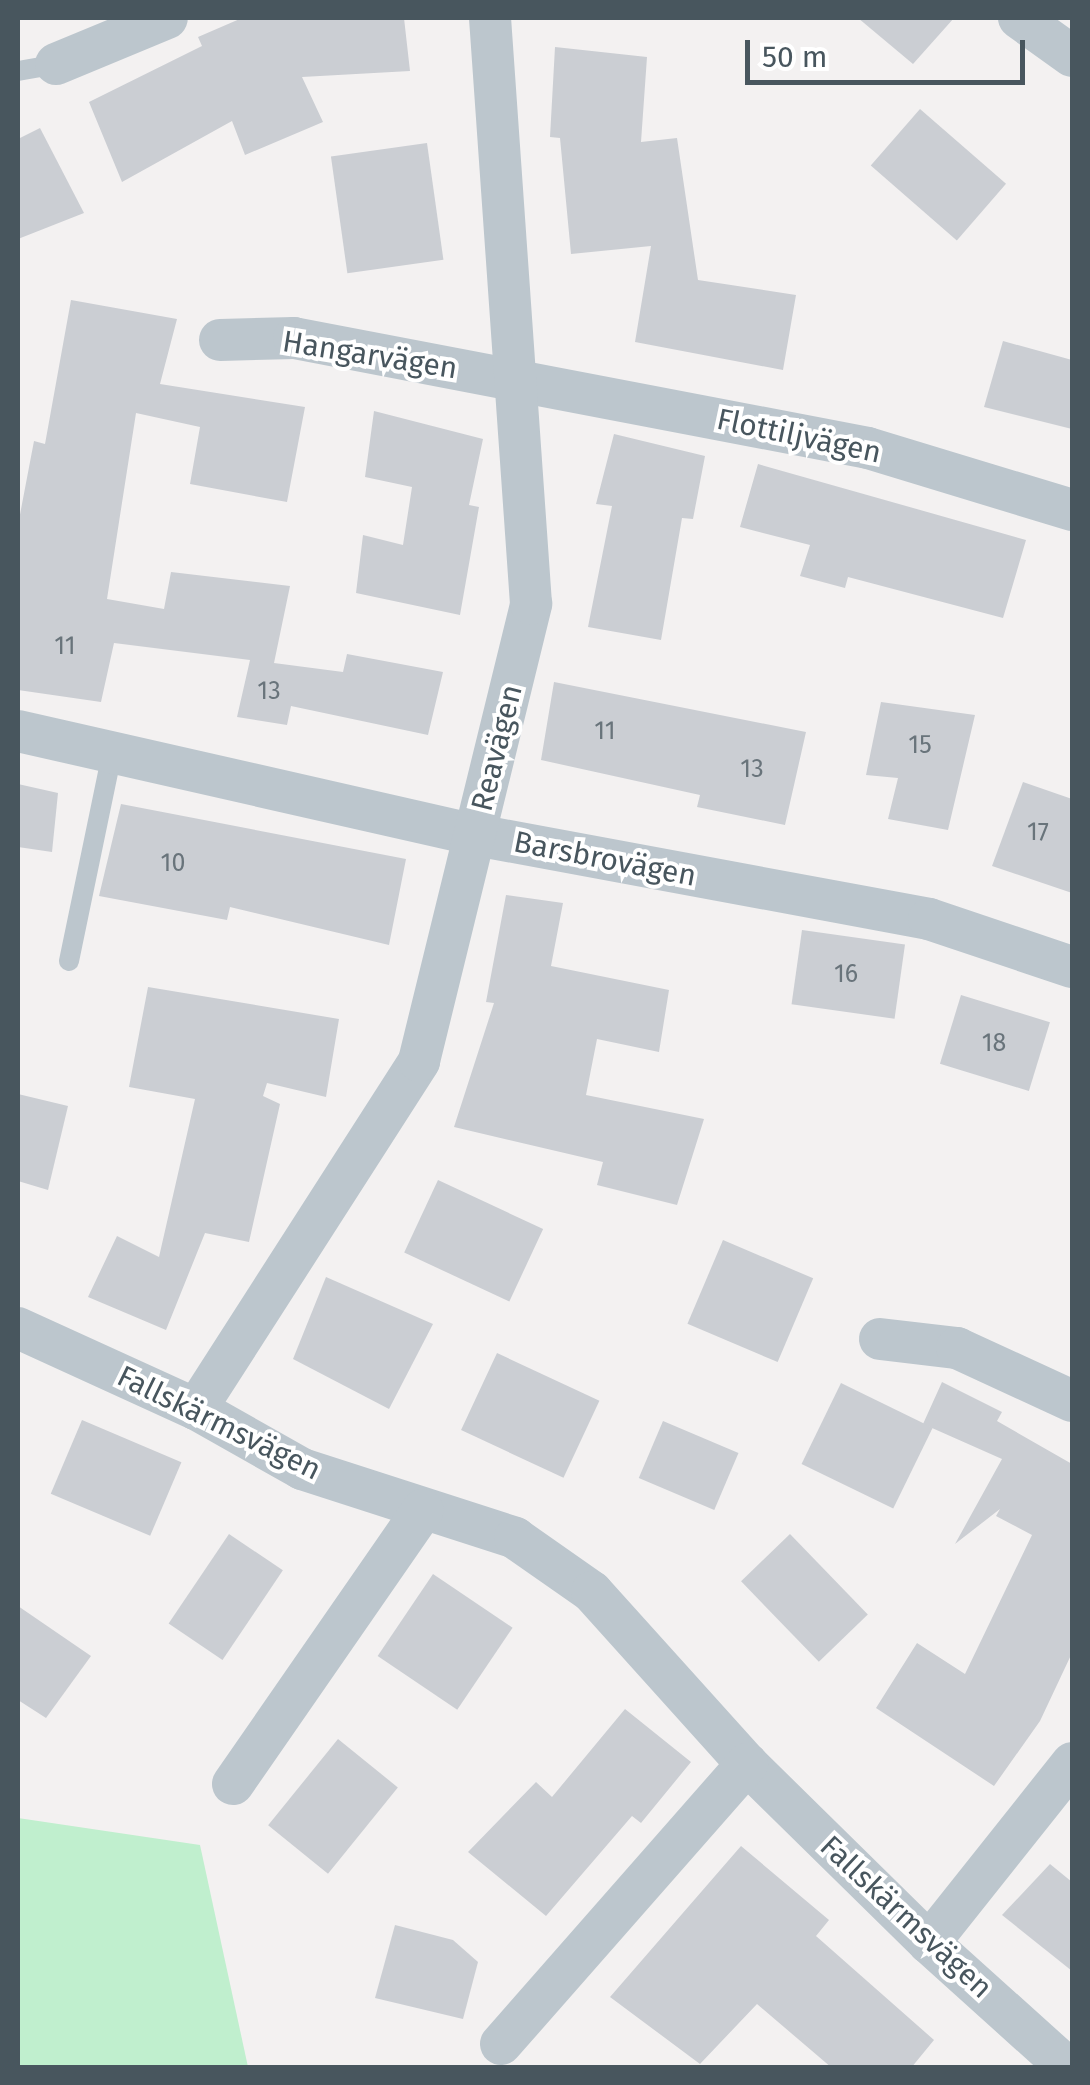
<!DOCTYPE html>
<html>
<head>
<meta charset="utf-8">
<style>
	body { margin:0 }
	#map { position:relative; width:1090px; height:2085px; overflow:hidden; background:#f3f1f1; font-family:"Fira Sans",sans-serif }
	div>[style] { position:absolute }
	.green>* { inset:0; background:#c0efce }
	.building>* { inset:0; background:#cbced3; transform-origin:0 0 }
	.lane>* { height:20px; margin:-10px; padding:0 10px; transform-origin:10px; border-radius:10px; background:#bcc6cd }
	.street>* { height:42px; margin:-21px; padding:0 21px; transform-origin:21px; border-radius:21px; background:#bcc6cd }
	span { translate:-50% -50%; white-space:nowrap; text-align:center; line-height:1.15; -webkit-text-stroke:8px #fff; paint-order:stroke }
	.number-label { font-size:25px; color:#69747b }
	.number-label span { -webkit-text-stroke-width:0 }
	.street-label { font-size:30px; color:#48565e }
	.frame { position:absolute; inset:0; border:20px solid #48565e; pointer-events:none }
	.scale { position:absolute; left:745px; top:40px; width:280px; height:45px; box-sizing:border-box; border:5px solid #48565e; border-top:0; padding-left:12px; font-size:30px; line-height:35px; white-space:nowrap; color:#48565e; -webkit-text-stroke:8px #fff; paint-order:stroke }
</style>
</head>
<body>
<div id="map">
	<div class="green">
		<i style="clip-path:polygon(18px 1818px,200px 1845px,248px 2067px,18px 2067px)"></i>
	</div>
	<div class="building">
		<i style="clip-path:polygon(242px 18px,404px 18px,410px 71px,302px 77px,323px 122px,245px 155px,232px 121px,122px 182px,89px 102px,202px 46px,198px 37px)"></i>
		<i style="clip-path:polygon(858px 18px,954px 18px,913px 64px)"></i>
		<i style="clip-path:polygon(555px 47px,647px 57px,641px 142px,677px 138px,698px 280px,796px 295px,783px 370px,635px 342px,651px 246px,571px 254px,560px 138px,550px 137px)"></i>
		<i style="left:920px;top:109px;width:114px;height:75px;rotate:41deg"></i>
		<i style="clip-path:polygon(40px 128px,84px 213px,18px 239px,18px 139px)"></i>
		<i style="left:427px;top:143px;width:118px;height:97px;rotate:82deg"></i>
		<i style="clip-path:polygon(71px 300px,177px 319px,160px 384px,305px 407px,287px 502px,190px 484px,200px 427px,136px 413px,107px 599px,164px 609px,171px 572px,290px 586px,274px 663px,343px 672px,347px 654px,443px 672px,428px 735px,291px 706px,287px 725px,237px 717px,250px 660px,114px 643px,101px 702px,18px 690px,18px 525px,34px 441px,45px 444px)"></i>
		<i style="clip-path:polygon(1003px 341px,1072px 360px,1072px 429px,984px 407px)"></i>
		<i style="clip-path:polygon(374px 411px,483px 439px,469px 505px,479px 507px,460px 615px,356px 593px,363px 535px,403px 545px,412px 487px,365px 477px)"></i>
		<i style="clip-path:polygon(614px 434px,705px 456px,693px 519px,682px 518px,661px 640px,588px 627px,612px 506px,596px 504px)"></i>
		<i style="clip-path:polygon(758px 464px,1026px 540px,1003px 618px,848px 577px,845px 588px,800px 576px,810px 545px,740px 527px)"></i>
		<i style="clip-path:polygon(554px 682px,806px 732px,785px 825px,697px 807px,700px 795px,541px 760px)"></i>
		<i style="clip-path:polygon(881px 702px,975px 715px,948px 830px,888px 819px,898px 778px,866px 775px)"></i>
		<i style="clip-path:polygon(1023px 782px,1072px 799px,1072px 893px,992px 866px)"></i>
		<i style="clip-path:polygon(18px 784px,58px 793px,52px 852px,18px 847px)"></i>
		<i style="clip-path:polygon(121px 804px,406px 859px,389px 945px,230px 907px,227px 920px,99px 896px)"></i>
		<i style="clip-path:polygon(506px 895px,563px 903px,551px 966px,669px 990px,659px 1052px,597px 1039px,586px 1095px,704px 1119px,677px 1205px,597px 1185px,603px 1162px,454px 1127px,494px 1003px,486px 1002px)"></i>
		<i style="left:802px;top:930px;width:104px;height:75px;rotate:8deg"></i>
		<i style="clip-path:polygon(148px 987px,339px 1019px,326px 1097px,267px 1083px,263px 1096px,280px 1104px,249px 1242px,205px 1233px,166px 1330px,88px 1297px,117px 1236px,159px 1257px,195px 1099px,129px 1087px)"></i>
		<i style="left:961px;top:995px;width:93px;height:72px;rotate:17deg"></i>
		<i style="clip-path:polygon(18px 1094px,68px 1106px,48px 1190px,18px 1181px)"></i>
		<i style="left:438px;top:1180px;width:116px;height:80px;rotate:25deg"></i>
		<i style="left:723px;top:1240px;width:98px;height:91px;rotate:23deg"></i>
		<i style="clip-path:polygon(326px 1277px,433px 1324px,389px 1409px,293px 1359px)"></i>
		<i style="left:497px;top:1353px;width:113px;height:85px;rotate:25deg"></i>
		<i style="clip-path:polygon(942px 1382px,1002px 1412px,997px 1421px,1072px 1464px,1072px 1653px,1040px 1721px,994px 1786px,876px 1708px,917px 1643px,965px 1674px,1032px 1535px,996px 1516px,1000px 1509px,955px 1544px,1002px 1459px,923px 1424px)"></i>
		<i style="left:841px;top:1383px;width:102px;height:90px;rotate:26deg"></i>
		<i style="left:82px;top:1420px;width:108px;height:80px;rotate:23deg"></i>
		<i style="left:663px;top:1421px;width:82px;height:62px;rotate:23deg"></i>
		<i style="left:229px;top:1534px;width:65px;height:108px;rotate:34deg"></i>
		<i style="left:790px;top:1534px;width:112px;height:68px;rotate:46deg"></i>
		<i style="left:433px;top:1574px;width:96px;height:99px;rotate:34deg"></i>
		<i style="clip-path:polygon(18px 1606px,91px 1656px,46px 1718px,18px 1700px)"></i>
		<i style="clip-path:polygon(625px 1709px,691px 1762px,641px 1823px,632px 1816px,546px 1916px,468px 1852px,536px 1782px,552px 1797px)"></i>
		<i style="left:338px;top:1739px;width:77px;height:111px;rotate:39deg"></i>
		<i style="clip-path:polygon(741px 1846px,829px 1920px,816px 1936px,934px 2040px,911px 2068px,832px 2068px,757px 2004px,700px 2064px,610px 1997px)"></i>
		<i style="clip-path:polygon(1050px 1864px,1072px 1882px,1072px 1971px,1002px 1915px)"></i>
		<i style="clip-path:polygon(395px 1925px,453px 1940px,478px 1962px,463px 2019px,375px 1998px)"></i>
	</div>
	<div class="lane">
		<i style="left:18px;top:71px;width:39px;rotate:-10deg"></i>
		<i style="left:69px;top:961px;width:217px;rotate:-78.3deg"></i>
	</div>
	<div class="street">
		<i style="left:1019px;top:18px;width:65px;rotate:35.6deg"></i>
		<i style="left:56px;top:64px;width:120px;rotate:-22.5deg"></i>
		<i style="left:220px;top:340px;width:74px;rotate:-1.5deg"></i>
		<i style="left:294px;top:338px;width:584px;rotate:10.85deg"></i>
		<i style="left:868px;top:448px;width:213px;rotate:16.9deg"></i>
		<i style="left:18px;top:731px;width:470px;rotate:12.8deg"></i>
		<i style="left:476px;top:835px;width:461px;rotate:10.5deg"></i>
		<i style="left:929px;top:919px;width:151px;rotate:18.6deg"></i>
		<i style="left:18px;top:1328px;width:196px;rotate:24.5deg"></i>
		<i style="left:196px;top:1409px;width:122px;rotate:29.5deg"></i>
		<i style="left:302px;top:1469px;width:224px;rotate:17.9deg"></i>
		<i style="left:515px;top:1538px;width:94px;rotate:35deg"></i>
		<i style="left:592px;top:1592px;width:232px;rotate:48deg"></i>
		<i style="left:747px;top:1764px;width:255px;rotate:44.5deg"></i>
		<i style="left:929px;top:1943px;width:187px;rotate:42deg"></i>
		<i style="left:880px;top:1339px;width:78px;rotate:6.7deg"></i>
		<i style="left:957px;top:1348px;width:127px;rotate:24.7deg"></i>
		<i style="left:196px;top:1409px;width:413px;rotate:-57.3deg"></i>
		<i style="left:419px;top:1061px;width:471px;rotate:-76.2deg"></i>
		<i style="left:531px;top:604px;width:587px;rotate:-94deg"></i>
		<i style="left:233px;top:1784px;width:333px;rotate:-55.3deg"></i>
		<i style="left:929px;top:1943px;width:230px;rotate:-51.5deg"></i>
		<i style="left:501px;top:2044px;width:373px;rotate:-48.7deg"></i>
	</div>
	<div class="number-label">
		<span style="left:65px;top:646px">11</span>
		<span style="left:269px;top:691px">13</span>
		<span style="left:605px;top:731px">11</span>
		<span style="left:920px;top:745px">15</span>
		<span style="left:752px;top:769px">13</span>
		<span style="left:1038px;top:832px">17</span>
		<span style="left:173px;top:863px">10</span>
		<span style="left:846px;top:974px">16</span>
		<span style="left:994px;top:1043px">18</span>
	</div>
	<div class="street-label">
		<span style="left:370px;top:355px;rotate:9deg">Hangarvägen</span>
		<span style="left:799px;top:436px;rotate:12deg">Flottiljvägen</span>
		<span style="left:497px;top:748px;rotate:-76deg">Reavägen</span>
		<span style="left:605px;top:859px;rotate:11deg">Barsbrovägen</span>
		<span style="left:219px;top:1423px;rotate:26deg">Fallskärmsvägen</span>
		<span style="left:906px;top:1917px;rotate:43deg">Fallskärmsvägen</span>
	</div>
	<div class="frame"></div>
	<div class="scale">50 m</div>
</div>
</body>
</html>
